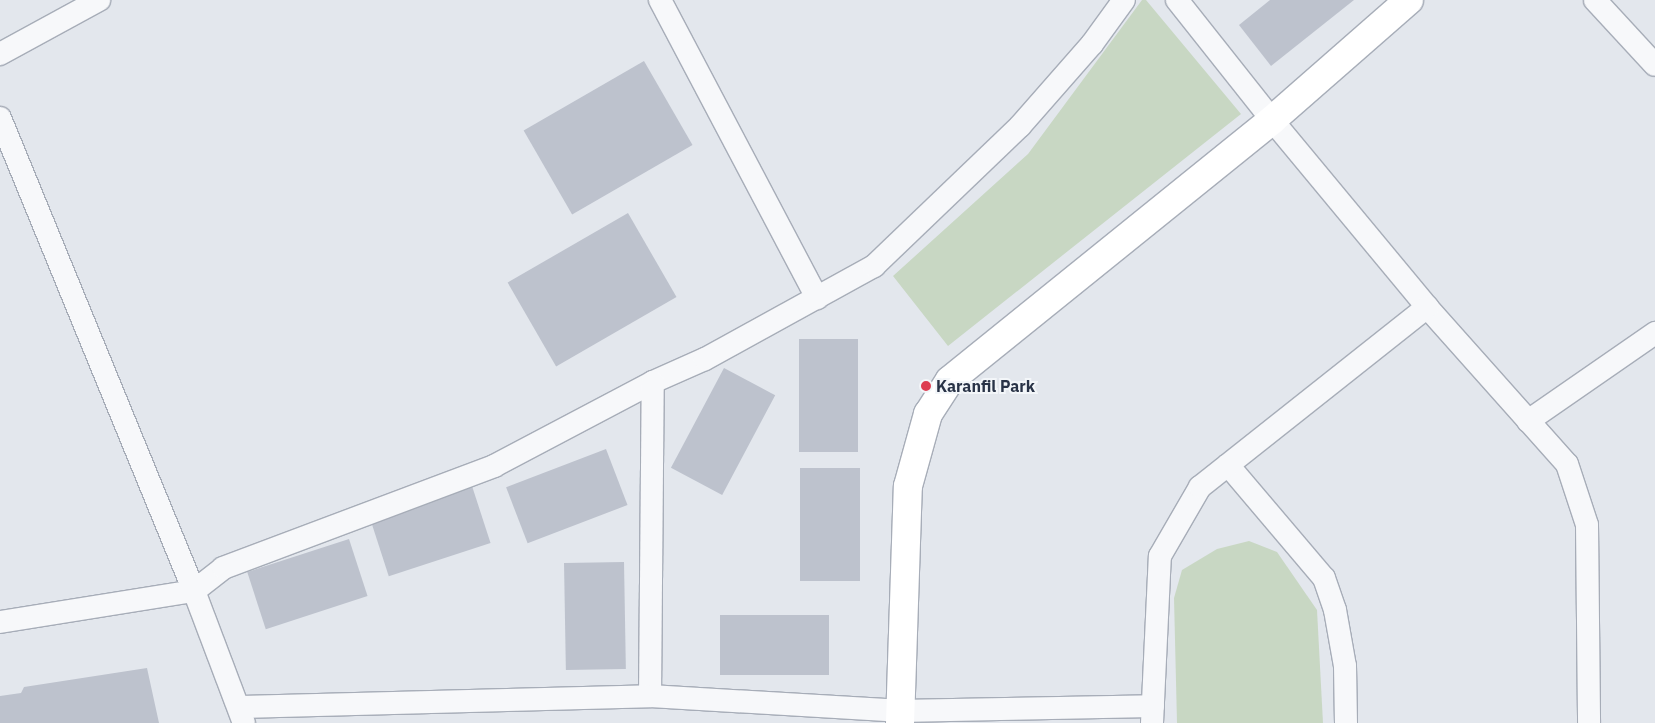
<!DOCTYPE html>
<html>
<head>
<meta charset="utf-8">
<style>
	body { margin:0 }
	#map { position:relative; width:1655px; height:723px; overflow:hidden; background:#e3e7ed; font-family:"IBM Plex Sans",sans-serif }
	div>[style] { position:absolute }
	.green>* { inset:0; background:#c8d7c3 }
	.building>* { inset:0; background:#bdc2cd; transform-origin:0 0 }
	.roads { filter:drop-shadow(1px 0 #a7adb8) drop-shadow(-1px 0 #a7adb8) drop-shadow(0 1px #a7adb8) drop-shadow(0 -1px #a7adb8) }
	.street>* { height:22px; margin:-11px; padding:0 11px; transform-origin:11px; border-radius:11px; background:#f7f8fa }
	.secondary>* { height:28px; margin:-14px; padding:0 14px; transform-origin:14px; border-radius:14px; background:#fff }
	.dots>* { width:14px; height:14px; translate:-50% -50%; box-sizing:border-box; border:2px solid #f3f6f9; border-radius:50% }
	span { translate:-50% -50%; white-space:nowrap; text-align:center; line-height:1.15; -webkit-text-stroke:4px #f3f6f9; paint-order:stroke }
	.poi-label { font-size:16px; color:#293347; font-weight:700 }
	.left { translate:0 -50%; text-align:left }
</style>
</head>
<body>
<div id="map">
	<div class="green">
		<i style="clip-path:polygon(1142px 0,1146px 0,1241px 114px,948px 346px,893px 276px,1028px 154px)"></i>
		<i style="clip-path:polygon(1249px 541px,1277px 552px,1317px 610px,1323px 723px,1177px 723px,1174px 598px,1182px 570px,1217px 549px)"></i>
	</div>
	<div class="building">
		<i style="clip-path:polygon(1270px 0,1354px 0,1271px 66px,1239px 25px)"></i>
		<i style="left:644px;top:61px;width:97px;height:139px;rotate:60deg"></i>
		<i style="left:628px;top:213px;width:97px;height:139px;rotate:60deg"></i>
		<i style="left:799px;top:339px;width:59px;height:113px"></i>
		<i style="left:724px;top:368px;width:58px;height:113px;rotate:28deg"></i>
		<i style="left:606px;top:449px;width:60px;height:107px;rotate:69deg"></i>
		<i style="left:860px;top:468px;width:113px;height:60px;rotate:90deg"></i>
		<i style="left:472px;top:486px;width:60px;height:107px;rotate:72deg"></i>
		<i style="left:349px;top:539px;width:60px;height:107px;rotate:72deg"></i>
		<i style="left:624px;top:562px;width:107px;height:60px;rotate:89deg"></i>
		<i style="left:829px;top:615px;width:60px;height:109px;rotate:90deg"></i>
		<i style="clip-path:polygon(147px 668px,159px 723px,0 723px,0 696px,21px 693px,24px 687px)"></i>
	</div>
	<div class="roads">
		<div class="street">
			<i style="left:660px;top:0;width:337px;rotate:62.2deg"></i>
			<i style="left:1177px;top:0;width:153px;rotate:51.6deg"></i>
			<i style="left:1272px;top:120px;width:243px;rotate:50.3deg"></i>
			<i style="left:1427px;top:307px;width:210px;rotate:48.3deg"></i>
			<i style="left:1567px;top:464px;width:64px;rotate:71.8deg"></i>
			<i style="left:1587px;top:525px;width:198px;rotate:89.4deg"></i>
			<i style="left:1595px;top:0;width:88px;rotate:47.3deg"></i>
			<i style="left:0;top:54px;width:113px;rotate:-28.6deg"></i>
			<i style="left:0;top:118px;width:511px;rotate:67.7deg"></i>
			<i style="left:194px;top:591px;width:141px;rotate:69.3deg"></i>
			<i style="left:1528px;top:421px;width:155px;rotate:-34.7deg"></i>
			<i style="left:1228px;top:465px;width:148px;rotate:49.7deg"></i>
			<i style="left:1324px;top:578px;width:34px;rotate:71deg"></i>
			<i style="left:1335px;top:610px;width:57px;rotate:79.9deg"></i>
			<i style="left:1345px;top:666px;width:57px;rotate:89deg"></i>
			<i style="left:0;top:622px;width:196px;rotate:-9.1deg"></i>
			<i style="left:194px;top:591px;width:37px;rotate:-38deg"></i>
			<i style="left:223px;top:568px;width:290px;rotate:-20.6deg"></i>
			<i style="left:494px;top:466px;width:180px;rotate:-27.8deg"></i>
			<i style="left:653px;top:382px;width:57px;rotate:-23.9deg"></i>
			<i style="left:705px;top:359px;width:193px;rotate:-28.8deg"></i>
			<i style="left:874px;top:266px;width:202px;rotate:-43.8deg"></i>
			<i style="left:1020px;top:126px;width:109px;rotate:-48.7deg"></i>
			<i style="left:1092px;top:44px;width:54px;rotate:-54deg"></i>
			<i style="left:650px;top:696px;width:314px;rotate:-89.5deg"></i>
			<i style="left:241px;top:707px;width:409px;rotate:-1.5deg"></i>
			<i style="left:650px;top:696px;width:249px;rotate:3.4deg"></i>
			<i style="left:899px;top:711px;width:254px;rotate:-1.1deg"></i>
			<i style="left:1152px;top:723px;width:167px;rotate:-87.3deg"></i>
			<i style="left:1160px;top:556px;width:80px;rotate:-59.9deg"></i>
			<i style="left:1200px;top:487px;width:290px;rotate:-38.4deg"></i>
		</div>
		<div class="secondary">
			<i style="left:900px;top:723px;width:237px;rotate:-88.1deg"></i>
			<i style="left:908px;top:486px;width:75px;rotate:-74.5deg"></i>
			<i style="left:928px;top:414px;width:40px;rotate:-57.1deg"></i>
			<i style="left:950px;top:380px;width:414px;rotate:-38.9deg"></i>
			<i style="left:1272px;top:120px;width:182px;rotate:-41.2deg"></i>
		</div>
	</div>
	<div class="dots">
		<i style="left:926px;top:386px;background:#dd3d51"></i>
	</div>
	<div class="poi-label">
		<span class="left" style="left:936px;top:386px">Karanfil Park</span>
	</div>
</div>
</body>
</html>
